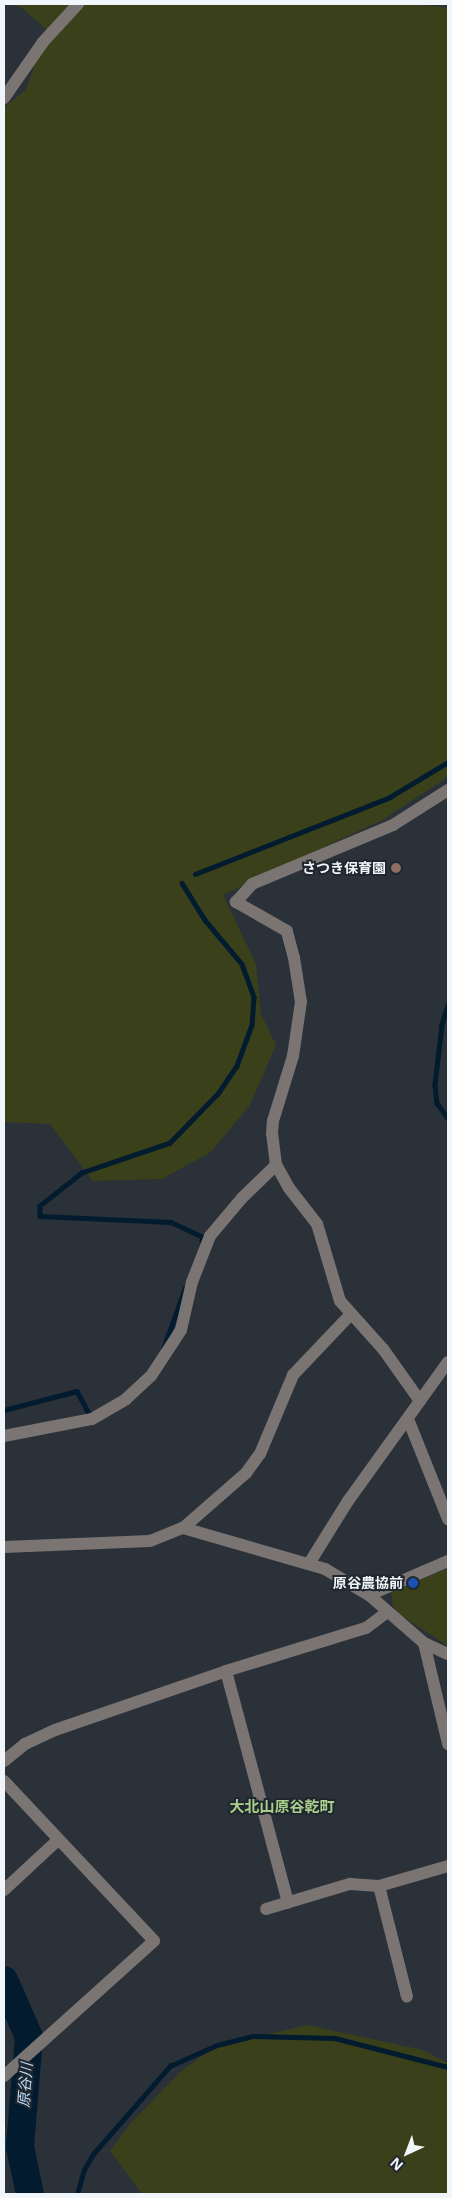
<!DOCTYPE html>
<html>
<head>
<meta charset="utf-8">
<style>
	body { margin:0 }
	#map { position:relative; width:452px; height:2198px; overflow:hidden; background:#2a3139; font-family:"Open Sans","Noto Sans JP",sans-serif }
	div>[style] { position:absolute }
	.green>* { inset:0; background:#39401a }
	.stream>* { height:4.5px; margin:-2.25px; padding:0 2.25px; transform-origin:2.25px; border-radius:2.25px; background:#021b2e }
	.river>* { height:28px; margin:-14px; padding:0 14px; transform-origin:14px; border-radius:14px; background:#021b2e }
	.street>* { height:12px; margin:-6px; padding:0 6px; transform-origin:6px; border-radius:6px; background:#7a7472 }
	.dots>* { width:14px; height:14px; translate:-50% -50%; box-sizing:border-box; border:2px solid #20272f; border-radius:50% }
	span { translate:-50% -50%; white-space:nowrap; text-align:center; line-height:1.15; -webkit-text-stroke:4px #20272f; paint-order:stroke }
	.poi-label { font-size:14px; color:#f1f6fb; font-weight:700 }
	.right { translate:-100% -50%; text-align:right }
	.neighbourhood-label { font-size:15px; color:#a9ce8a; font-weight:700 }
	.water-label { font-size:15px; color:#b9dbf8; font-style:italic }
	.frame { position:absolute; inset:0; border:5px solid #f1f6fb; pointer-events:none }
	.north { position:absolute; left:382px; top:2128px; width:50px; height:50px; -webkit-text-stroke:4px #20272f; paint-order:stroke; rotate:223deg; font-size:14px; font-weight:700; line-height:20px; text-align:center; color:#f1f6fb }
	.north::after { content:''; display:block; margin:auto; width:18px; height:22px; background:#f1f6fb; clip-path:polygon(50% 0,100% 100%,50% 72%,0 100%) }
</style>
</head>
<body>
<div id="map">
	<div class="green">
		<i style="clip-path:polygon(10px 4px,417px 4px,448px 8px,448px 777px,384px 819px,223px 895px,256px 964px,261px 1014px,276px 1045px,250px 1105px,211px 1152px,162px 1179px,93px 1181px,50px 1124px,4px 1122px,4px 107px,26px 90px,37px 58px,53px 35px,22px 8px)"></i>
		<i style="clip-path:polygon(448px 1568px,448px 1646px,399px 1614px,393px 1606px,391px 1592px)"></i>
		<i style="clip-path:polygon(307px 2025px,423px 2050px,448px 2063px,448px 2194px,142px 2194px,110px 2151px,130px 2124px,180px 2072px,215px 2047px)"></i>
	</div>
	<div class="stream">
		<i style="left:195px;top:874px;width:210px;rotate:-21.5deg"></i>
		<i style="left:390px;top:797px;width:68px;rotate:-31.1deg"></i>
		<i style="left:182px;top:883px;width:44px;rotate:58.1deg"></i>
		<i style="left:205px;top:920px;width:57px;rotate:49.9deg"></i>
		<i style="left:242px;top:964px;width:35px;rotate:70deg"></i>
		<i style="left:254px;top:997px;width:28px;rotate:94deg"></i>
		<i style="left:252px;top:1025px;width:44px;rotate:110.1deg"></i>
		<i style="left:237px;top:1066px;width:34px;rotate:124deg"></i>
		<i style="left:218px;top:1094px;width:69px;rotate:134.4deg"></i>
		<i style="left:170px;top:1143px;width:93px;rotate:161.2deg"></i>
		<i style="left:82px;top:1173px;width:53px;rotate:141.8deg"></i>
		<i style="left:40px;top:1206px;width:10px;rotate:90deg"></i>
		<i style="left:40px;top:1216px;width:131px;rotate:2.6deg"></i>
		<i style="left:171px;top:1222px;width:35px;rotate:25deg"></i>
		<i style="left:203px;top:1237px;width:4px;rotate:104deg"></i>
		<i style="left:448px;top:1005px;width:21px;rotate:107deg"></i>
		<i style="left:442px;top:1025px;width:60px;rotate:96.7deg"></i>
		<i style="left:435px;top:1085px;width:18px;rotate:84deg"></i>
		<i style="left:437px;top:1103px;width:19px;rotate:54deg"></i>
		<i style="left:163px;top:1349px;width:65px;rotate:-70.2deg"></i>
		<i style="left:4px;top:1410px;width:75px;rotate:-14.6deg"></i>
		<i style="left:77px;top:1391px;width:26px;rotate:62deg"></i>
		<i style="left:77px;top:2194px;width:25px;rotate:-74deg"></i>
		<i style="left:84px;top:2170px;width:20px;rotate:-60deg"></i>
		<i style="left:94px;top:2153px;width:116px;rotate:-48.9deg"></i>
		<i style="left:170px;top:2066px;width:51px;rotate:-24.1deg"></i>
		<i style="left:217px;top:2045px;width:36px;rotate:-14deg"></i>
		<i style="left:252px;top:2036px;width:83px;rotate:1.4deg"></i>
		<i style="left:335px;top:2038px;width:117px;rotate:14.4deg"></i>
	</div>
	<div class="river">
		<i style="left:4px;top:1980px;width:62px;rotate:66.3deg"></i>
		<i style="left:29px;top:2037px;width:110px;rotate:94.7deg"></i>
		<i style="left:20px;top:2147px;width:48px;rotate:78deg"></i>
	</div>
	<div class="street">
		<i style="left:4px;top:98px;width:68px;rotate:-55.1deg"></i>
		<i style="left:43px;top:42px;width:52px;rotate:-47.4deg"></i>
		<i style="left:420px;top:1401px;width:64px;rotate:-125.4deg"></i>
		<i style="left:383px;top:1349px;width:64px;rotate:-131.9deg"></i>
		<i style="left:340px;top:1301px;width:80px;rotate:-106.6deg"></i>
		<i style="left:317px;top:1224px;width:46px;rotate:-127.9deg"></i>
		<i style="left:289px;top:1188px;width:26px;rotate:-119deg"></i>
		<i style="left:276px;top:1165px;width:31px;rotate:-97deg"></i>
		<i style="left:272px;top:1134px;width:13px;rotate:-86deg"></i>
		<i style="left:273px;top:1121px;width:68px;rotate:-72.9deg"></i>
		<i style="left:293px;top:1056px;width:55px;rotate:-81.6deg"></i>
		<i style="left:301px;top:1002px;width:45px;rotate:-99deg"></i>
		<i style="left:294px;top:958px;width:28px;rotate:-105deg"></i>
		<i style="left:287px;top:931px;width:59px;rotate:-150.4deg"></i>
		<i style="left:236px;top:902px;width:24px;rotate:-48deg"></i>
		<i style="left:252px;top:884px;width:153px;rotate:-22.7deg"></i>
		<i style="left:393px;top:825px;width:65px;rotate:-32.5deg"></i>
		<i style="left:408px;top:1419px;width:108px;rotate:68.2deg"></i>
		<i style="left:4px;top:1436px;width:90px;rotate:-10.9deg"></i>
		<i style="left:92px;top:1419px;width:39px;rotate:-30deg"></i>
		<i style="left:126px;top:1399px;width:34px;rotate:-43deg"></i>
		<i style="left:151px;top:1376px;width:55px;rotate:-56.9deg"></i>
		<i style="left:181px;top:1330px;width:49px;rotate:-77.1deg"></i>
		<i style="left:192px;top:1282px;width:49px;rotate:-68.6deg"></i>
		<i style="left:210px;top:1236px;width:50px;rotate:-49.9deg"></i>
		<i style="left:242px;top:1198px;width:47px;rotate:-44.1deg"></i>
		<i style="left:183px;top:1528px;width:84px;rotate:-41.1deg"></i>
		<i style="left:246px;top:1473px;width:24px;rotate:-54deg"></i>
		<i style="left:260px;top:1454px;width:86px;rotate:-67.3deg"></i>
		<i style="left:293px;top:1375px;width:83px;rotate:-46.5deg"></i>
		<i style="left:4px;top:1547px;width:146px;rotate:-2.4deg"></i>
		<i style="left:150px;top:1541px;width:35px;rotate:-22deg"></i>
		<i style="left:183px;top:1528px;width:148px;rotate:16.1deg"></i>
		<i style="left:325px;top:1569px;width:51px;rotate:30.6deg"></i>
		<i style="left:369px;top:1595px;width:73px;rotate:41.1deg"></i>
		<i style="left:424px;top:1643px;width:26px;rotate:25deg"></i>
		<i style="left:310px;top:1562px;width:72px;rotate:-58.1deg"></i>
		<i style="left:348px;top:1501px;width:171px;rotate:-54.3deg"></i>
		<i style="left:369px;top:1595px;width:86px;rotate:-23.3deg"></i>
		<i style="left:424px;top:1643px;width:104px;rotate:76.6deg"></i>
		<i style="left:226px;top:1671px;width:240px;rotate:75deg"></i>
		<i style="left:4px;top:1761px;width:27px;rotate:-39deg"></i>
		<i style="left:25px;top:1744px;width:33px;rotate:-25deg"></i>
		<i style="left:55px;top:1730px;width:181px;rotate:-19deg"></i>
		<i style="left:226px;top:1671px;width:146px;rotate:-17.1deg"></i>
		<i style="left:366px;top:1628px;width:25px;rotate:-37deg"></i>
		<i style="left:4px;top:1781px;width:219px;rotate:46.8deg"></i>
		<i style="left:154px;top:1941px;width:202px;rotate:138deg"></i>
		<i style="left:379px;top:1886px;width:114px;rotate:75.8deg"></i>
		<i style="left:4px;top:1890px;width:74px;rotate:-42.8deg"></i>
		<i style="left:266px;top:1909px;width:88px;rotate:-16.6deg"></i>
		<i style="left:350px;top:1884px;width:29px;rotate:4deg"></i>
		<i style="left:379px;top:1886px;width:72px;rotate:-16.2deg"></i>
	</div>
	<div class="dots">
		<i style="left:396px;top:868px;background:#8d6e63"></i>
		<i style="left:413px;top:1583px;background:#1a4fb4"></i>
	</div>
	<div class="poi-label">
		<span class="right" style="left:386px;top:868px">さつき保育園</span>
		<span class="right" style="left:403px;top:1583px">原谷農協前</span>
	</div>
	<div class="neighbourhood-label">
		<span style="left:282px;top:1807px">大北山原谷乾町</span>
	</div>
	<div class="water-label">
		<span style="left:25px;top:2085px;rotate:-86deg">原谷川</span>
	</div>
	<div class="frame"></div>
	<div class="north">N</div>
</div>
</body>
</html>
